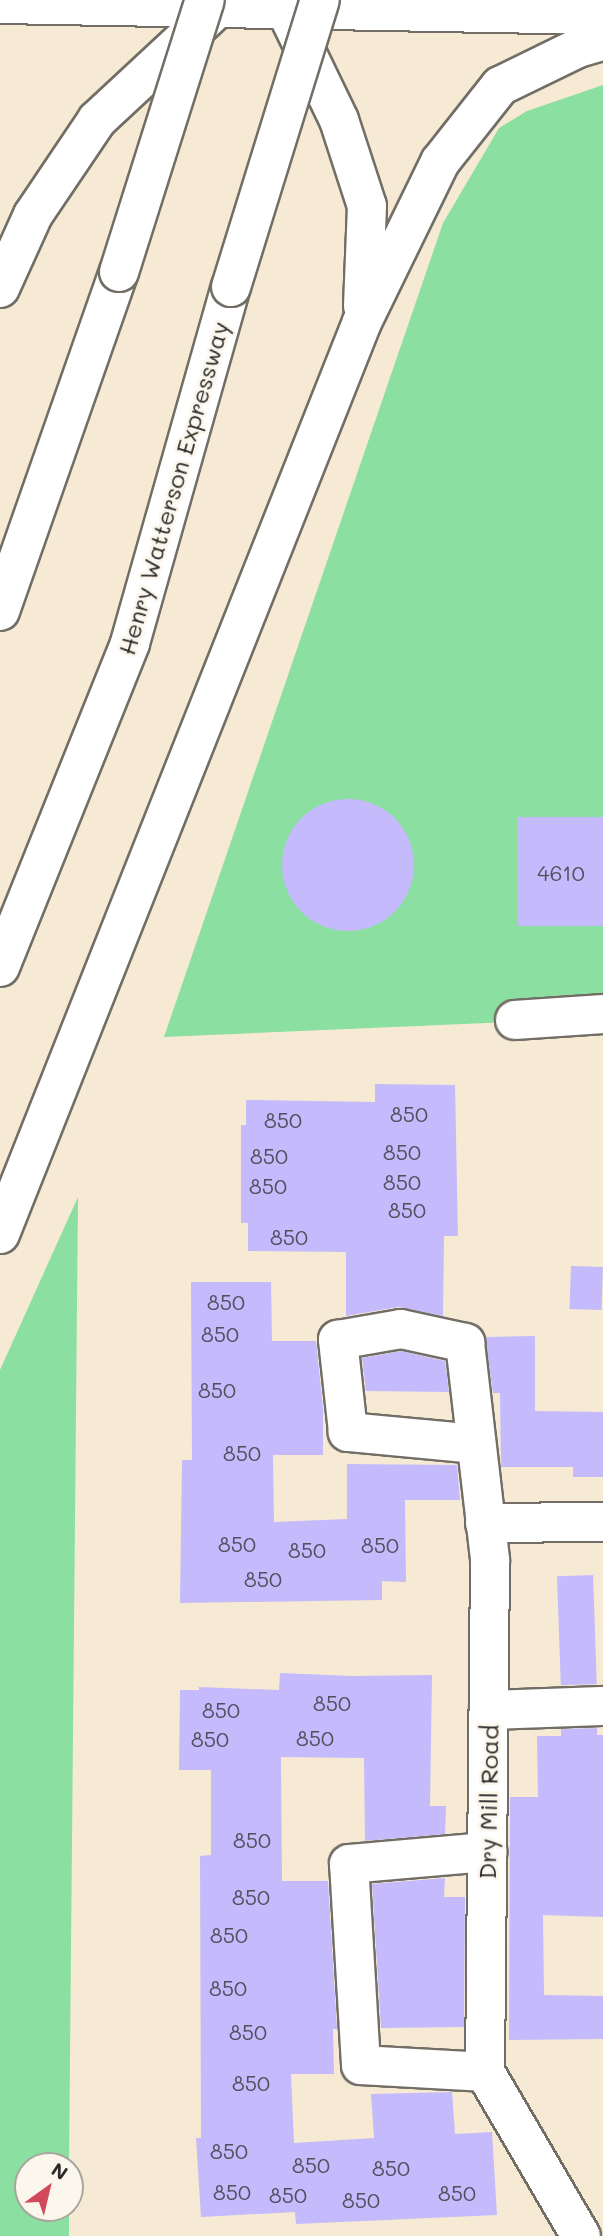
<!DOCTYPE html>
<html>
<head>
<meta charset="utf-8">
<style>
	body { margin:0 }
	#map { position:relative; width:603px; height:2236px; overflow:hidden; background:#f6ead4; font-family:Mali,sans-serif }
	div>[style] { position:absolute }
	.green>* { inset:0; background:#8bdfa0 }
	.building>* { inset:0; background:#c5bafb; transform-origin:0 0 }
	.round { border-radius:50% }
	.roads { filter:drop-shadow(2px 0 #726e66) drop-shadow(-2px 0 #726e66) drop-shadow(0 2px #726e66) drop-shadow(0 -2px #726e66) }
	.minor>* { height:38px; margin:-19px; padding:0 19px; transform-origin:19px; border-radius:19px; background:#fff }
	.major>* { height:38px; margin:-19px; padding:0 19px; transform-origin:19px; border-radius:19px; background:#fff }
	.highway>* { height:38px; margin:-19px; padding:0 19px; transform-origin:19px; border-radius:19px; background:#fff }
	.bridges { filter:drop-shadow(2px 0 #726e66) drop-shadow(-2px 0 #726e66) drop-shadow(0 2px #726e66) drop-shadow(0 -2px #726e66) }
	.highway-bridge>* { height:38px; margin:-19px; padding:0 19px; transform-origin:19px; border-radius:19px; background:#fff }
	span { translate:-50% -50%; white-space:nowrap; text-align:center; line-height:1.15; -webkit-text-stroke:6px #fbf7ec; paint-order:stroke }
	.number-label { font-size:21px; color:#524f5f }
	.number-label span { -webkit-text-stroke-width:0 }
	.street-label { font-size:24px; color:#2b2b2b }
	.north { position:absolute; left:14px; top:2152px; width:70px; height:70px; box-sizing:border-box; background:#fbf7ec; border:2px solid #a8a59f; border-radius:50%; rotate:34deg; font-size:19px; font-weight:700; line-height:28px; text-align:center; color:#2b2b2b }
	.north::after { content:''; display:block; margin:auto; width:24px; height:32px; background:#d1495b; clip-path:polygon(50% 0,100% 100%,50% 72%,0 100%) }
</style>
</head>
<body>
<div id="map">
	<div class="green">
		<i style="clip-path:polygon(603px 85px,603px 1018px,164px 1037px,443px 223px,499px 128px,527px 111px)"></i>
		<i style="clip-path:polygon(78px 1197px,69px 2166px,28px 2166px,28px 2208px,69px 2208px,69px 2236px,0 2236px,0 1370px)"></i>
	</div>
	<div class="building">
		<i class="round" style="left:282px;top:799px;width:132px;height:132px"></i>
		<i style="left:603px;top:817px;width:109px;height:85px;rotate:90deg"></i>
		<i style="clip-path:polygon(375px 1084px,455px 1085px,458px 1236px,444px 1236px,443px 1316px,398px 1307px,346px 1316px,346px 1252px,248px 1251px,248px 1223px,241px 1223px,241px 1125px,246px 1125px,246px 1100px,375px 1102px)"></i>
		<i style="left:571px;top:1266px;width:32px;height:43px;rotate:2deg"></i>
		<i style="clip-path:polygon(191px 1282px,271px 1282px,272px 1341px,316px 1341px,323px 1408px,323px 1455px,273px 1455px,274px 1522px,347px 1519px,347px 1464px,457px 1465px,460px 1500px,405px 1500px,406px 1582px,382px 1581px,382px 1600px,180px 1603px,182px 1460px,192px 1460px)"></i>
		<i style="clip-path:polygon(535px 1336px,535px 1411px,603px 1412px,603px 1477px,573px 1477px,573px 1467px,501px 1467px,500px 1393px,493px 1393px,485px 1337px)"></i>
		<i style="clip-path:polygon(401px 1351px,445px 1361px,449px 1392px,366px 1391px,362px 1358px)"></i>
		<i style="left:593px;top:1575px;width:109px;height:36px;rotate:88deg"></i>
		<i style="clip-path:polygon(280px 1673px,352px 1676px,432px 1675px,430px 1806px,446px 1806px,445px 1834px,365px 1841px,364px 1758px,281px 1757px,282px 1881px,328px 1881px,337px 2029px,333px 2029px,334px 2074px,291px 2074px,294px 2143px,374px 2138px,371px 2094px,452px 2092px,455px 2134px,492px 2132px,497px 2215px,296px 2224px,295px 2212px,201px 2217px,196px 2138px,201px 2138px,200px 1856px,211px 1855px,211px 1770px,179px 1770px,180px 1690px,199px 1690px,199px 1687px,279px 1690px)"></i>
		<i style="clip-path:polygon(597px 1728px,597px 1735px,603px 1735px,603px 1917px,543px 1915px,544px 1995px,603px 1996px,603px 2039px,509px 2040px,510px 1797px,538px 1797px,537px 1736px,561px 1736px,561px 1729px)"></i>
		<i style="clip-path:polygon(445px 1878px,444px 1897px,465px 1897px,464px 2027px,381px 2028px,372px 1884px)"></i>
	</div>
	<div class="roads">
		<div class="minor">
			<i style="left:515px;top:1020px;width:88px;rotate:-3.9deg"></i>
			<i style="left:476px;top:1444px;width:129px;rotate:-174.6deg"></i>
			<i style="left:348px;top:1432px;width:93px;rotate:-96.2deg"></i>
			<i style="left:338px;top:1340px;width:64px;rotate:-9.9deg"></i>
			<i style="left:401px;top:1329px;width:66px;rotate:12.3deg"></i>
			<i style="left:465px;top:1343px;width:218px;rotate:83.4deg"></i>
			<i style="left:490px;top:1560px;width:512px;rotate:90.56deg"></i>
			<i style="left:485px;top:2072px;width:190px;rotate:59.7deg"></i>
			<i style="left:485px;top:1523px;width:118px;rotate:-0.5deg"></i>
			<i style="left:489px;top:1710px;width:114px;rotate:-2deg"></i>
			<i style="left:485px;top:2072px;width:124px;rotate:-176.8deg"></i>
			<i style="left:361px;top:2065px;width:201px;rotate:-93.4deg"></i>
			<i style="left:349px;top:1864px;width:139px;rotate:-5deg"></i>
		</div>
		<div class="major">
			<i style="left:0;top:4px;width:603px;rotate:1.05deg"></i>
		</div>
		<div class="highway">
			<i style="left:281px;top:0;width:133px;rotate:64.2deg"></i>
			<i style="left:339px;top:120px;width:90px;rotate:72deg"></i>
			<i style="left:367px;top:206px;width:100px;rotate:92.3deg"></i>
			<i style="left:0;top:288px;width:80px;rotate:-65.7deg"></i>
			<i style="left:33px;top:215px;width:115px;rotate:-56deg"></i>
			<i style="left:97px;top:120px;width:176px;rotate:-42.9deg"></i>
			<i style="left:0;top:611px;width:359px;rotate:-70.7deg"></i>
			<i style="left:0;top:967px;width:349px;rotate:-68.1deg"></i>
			<i style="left:130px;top:643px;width:370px;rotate:-74.2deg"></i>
			<i style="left:0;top:1234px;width:981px;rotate:-68.35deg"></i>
			<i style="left:362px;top:322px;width:178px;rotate:-64deg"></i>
			<i style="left:440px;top:162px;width:97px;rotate:-51.7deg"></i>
			<i style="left:500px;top:86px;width:87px;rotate:-26deg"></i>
			<i style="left:578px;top:48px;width:26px;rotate:-16deg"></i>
		</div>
	</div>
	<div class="bridges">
		<div class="highway-bridge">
			<i style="left:119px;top:272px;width:285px;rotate:-72.5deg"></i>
			<i style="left:231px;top:287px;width:300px;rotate:-72.8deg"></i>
		</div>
	</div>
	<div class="number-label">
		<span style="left:561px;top:873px">4610</span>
		<span style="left:409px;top:1114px">850</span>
		<span style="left:283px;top:1120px">850</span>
		<span style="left:402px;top:1152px">850</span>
		<span style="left:269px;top:1156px">850</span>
		<span style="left:402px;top:1182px">850</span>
		<span style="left:268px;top:1186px">850</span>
		<span style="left:407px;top:1210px">850</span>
		<span style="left:289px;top:1237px">850</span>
		<span style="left:226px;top:1302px">850</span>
		<span style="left:220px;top:1334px">850</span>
		<span style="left:217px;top:1390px">850</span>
		<span style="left:242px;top:1453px">850</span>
		<span style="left:237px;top:1544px">850</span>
		<span style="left:380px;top:1545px">850</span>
		<span style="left:307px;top:1550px">850</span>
		<span style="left:263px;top:1579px">850</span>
		<span style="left:332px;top:1703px">850</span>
		<span style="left:221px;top:1710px">850</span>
		<span style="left:315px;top:1738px">850</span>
		<span style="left:210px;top:1739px">850</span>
		<span style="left:252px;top:1840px">850</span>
		<span style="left:251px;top:1897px">850</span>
		<span style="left:229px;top:1935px">850</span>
		<span style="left:228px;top:1988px">850</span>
		<span style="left:248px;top:2032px">850</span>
		<span style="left:251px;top:2083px">850</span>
		<span style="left:229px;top:2151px">850</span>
		<span style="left:311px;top:2165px">850</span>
		<span style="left:391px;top:2168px">850</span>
		<span style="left:232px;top:2192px">850</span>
		<span style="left:457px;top:2193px">850</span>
		<span style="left:288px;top:2195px">850</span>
		<span style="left:361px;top:2200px">850</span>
	</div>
	<div class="street-label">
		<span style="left:173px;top:488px;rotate:-74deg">Henry Watterson Expressway</span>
		<span style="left:488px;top:1802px;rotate:-89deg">Dry Mill Road</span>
	</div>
	<div class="north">N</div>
</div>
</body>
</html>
